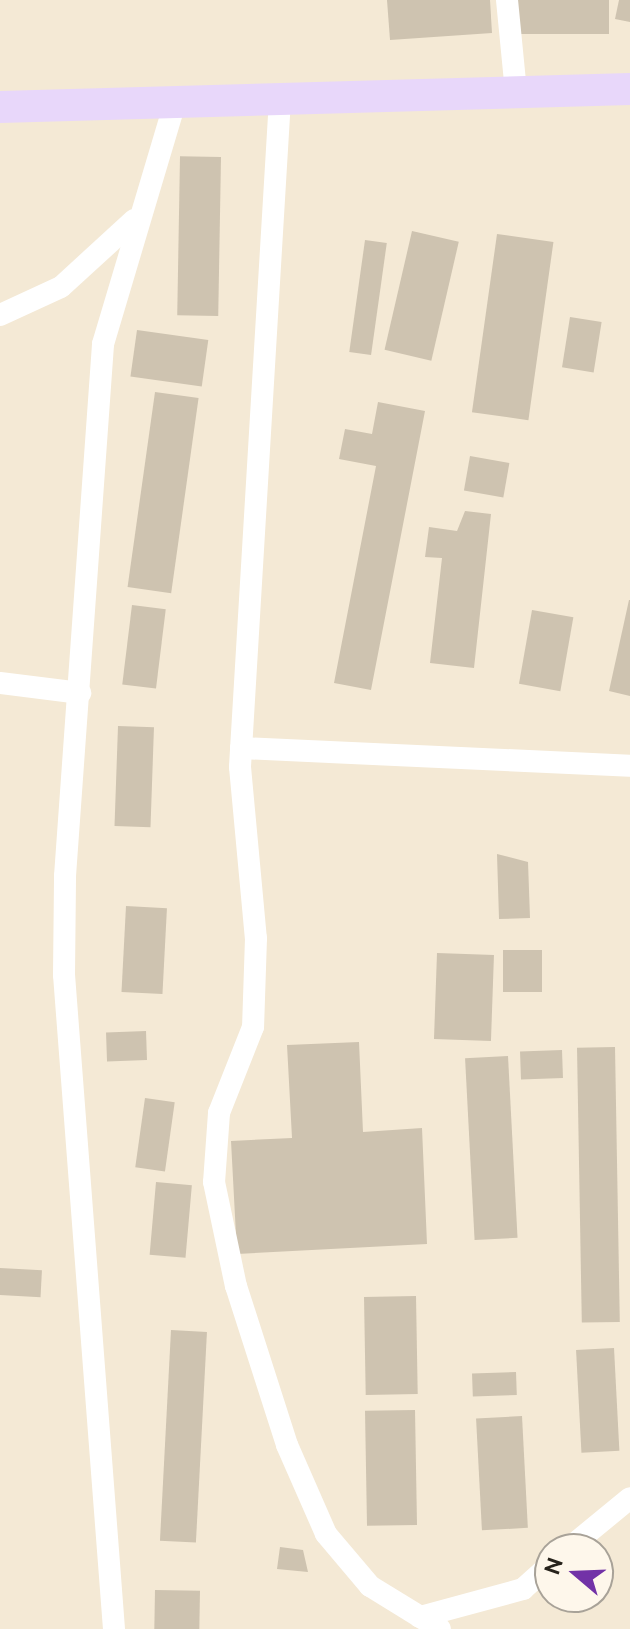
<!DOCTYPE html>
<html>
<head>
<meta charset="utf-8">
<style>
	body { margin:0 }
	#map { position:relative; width:630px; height:1629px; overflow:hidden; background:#f4e9d5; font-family:Ubuntu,sans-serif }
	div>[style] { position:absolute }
	.building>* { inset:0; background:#cec3b0; transform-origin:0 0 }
	.street>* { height:22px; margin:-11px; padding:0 11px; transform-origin:11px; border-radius:11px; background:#fff }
	.secondary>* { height:32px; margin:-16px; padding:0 16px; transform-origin:16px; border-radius:16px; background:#e8d7fa }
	span { translate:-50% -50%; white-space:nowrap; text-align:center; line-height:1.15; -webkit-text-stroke:7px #fef7eb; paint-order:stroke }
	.north { position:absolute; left:534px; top:1533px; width:80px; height:80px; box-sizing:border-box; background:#fef7eb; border:2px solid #a8a298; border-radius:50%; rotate:289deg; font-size:22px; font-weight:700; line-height:32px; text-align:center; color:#27231b }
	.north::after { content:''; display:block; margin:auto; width:28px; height:36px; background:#7232a7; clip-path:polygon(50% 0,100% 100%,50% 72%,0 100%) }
</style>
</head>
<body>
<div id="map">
	<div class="building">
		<i style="clip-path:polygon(387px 0,490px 0,492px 33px,390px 40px)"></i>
		<i style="left:514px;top:0;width:95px;height:34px"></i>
		<i style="clip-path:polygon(619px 0,630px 0,630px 22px,615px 19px)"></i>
		<i style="left:221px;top:157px;width:159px;height:41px;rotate:91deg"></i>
		<i style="left:412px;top:231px;width:48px;height:122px;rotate:13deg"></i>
		<i style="left:497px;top:234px;width:57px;height:180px;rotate:8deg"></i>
		<i style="left:365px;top:240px;width:22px;height:113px;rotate:8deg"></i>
		<i style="left:570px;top:317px;width:32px;height:51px;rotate:9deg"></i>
		<i style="left:137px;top:330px;width:72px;height:47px;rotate:8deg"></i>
		<i style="left:155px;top:392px;width:44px;height:197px;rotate:8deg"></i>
		<i style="clip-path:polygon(378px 402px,425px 411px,371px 690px,334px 683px,376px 466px,339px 459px,345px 429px,372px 434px)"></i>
		<i style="left:470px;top:456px;width:40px;height:35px;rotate:10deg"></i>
		<i style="clip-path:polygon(465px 511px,491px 514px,474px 668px,430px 663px,442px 558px,425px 557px,429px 527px,457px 531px)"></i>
		<i style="clip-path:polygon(629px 600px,630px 600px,630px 696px,609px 691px)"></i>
		<i style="left:132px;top:605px;width:34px;height:80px;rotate:7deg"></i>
		<i style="left:532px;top:610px;width:42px;height:75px;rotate:10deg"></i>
		<i style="left:118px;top:726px;width:36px;height:100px;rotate:2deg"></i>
		<i style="clip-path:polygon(497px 854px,528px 862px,530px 918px,499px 919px)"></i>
		<i style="left:126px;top:906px;width:41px;height:86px;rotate:3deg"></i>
		<i style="left:503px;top:950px;width:39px;height:42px"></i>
		<i style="left:437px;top:953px;width:57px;height:86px;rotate:2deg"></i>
		<i style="left:146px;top:1031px;width:29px;height:40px;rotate:88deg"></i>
		<i style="clip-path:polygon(359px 1042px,363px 1132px,422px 1128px,427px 1244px,237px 1254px,231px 1141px,292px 1138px,287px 1045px)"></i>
		<i style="left:615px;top:1047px;width:275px;height:38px;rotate:89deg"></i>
		<i style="left:562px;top:1050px;width:28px;height:42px;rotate:88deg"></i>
		<i style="left:508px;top:1056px;width:182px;height:43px;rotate:87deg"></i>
		<i style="left:145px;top:1098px;width:30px;height:70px;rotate:8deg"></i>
		<i style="left:156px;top:1182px;width:36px;height:73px;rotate:5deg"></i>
		<i style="left:0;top:1268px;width:42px;height:27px;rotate:3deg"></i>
		<i style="left:416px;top:1296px;width:98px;height:52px;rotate:89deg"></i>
		<i style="left:171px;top:1330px;width:36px;height:211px;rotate:3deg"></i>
		<i style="left:614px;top:1348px;width:103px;height:38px;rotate:87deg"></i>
		<i style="left:516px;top:1372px;width:23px;height:44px;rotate:88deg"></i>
		<i style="left:415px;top:1410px;width:115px;height:50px;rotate:89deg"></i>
		<i style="left:522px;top:1416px;width:112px;height:46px;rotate:87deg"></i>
		<i style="clip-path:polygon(280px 1547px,303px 1550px,308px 1572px,277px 1569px)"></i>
		<i style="left:155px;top:1590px;width:45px;height:39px;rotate:1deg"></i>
	</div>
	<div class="street">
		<i style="left:507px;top:0;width:92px;rotate:84.4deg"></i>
		<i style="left:280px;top:99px;width:669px;rotate:93.43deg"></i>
		<i style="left:240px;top:767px;width:172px;rotate:84.7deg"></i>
		<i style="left:256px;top:938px;width:89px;rotate:91.9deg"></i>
		<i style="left:253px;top:1027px;width:92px;rotate:111.6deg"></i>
		<i style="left:219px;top:1113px;width:69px;rotate:94.1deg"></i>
		<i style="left:214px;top:1182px;width:106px;rotate:78.1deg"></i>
		<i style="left:236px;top:1286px;width:167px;rotate:72.2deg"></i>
		<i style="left:287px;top:1445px;width:97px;rotate:66.3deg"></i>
		<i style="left:326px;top:1534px;width:68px;rotate:49.8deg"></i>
		<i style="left:370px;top:1586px;width:82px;rotate:31.6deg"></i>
		<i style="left:0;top:315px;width:67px;rotate:-24.7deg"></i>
		<i style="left:61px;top:287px;width:99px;rotate:-42.5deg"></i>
		<i style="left:0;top:683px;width:81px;rotate:7.1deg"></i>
		<i style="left:241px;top:748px;width:389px;rotate:2.6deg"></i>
		<i style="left:568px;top:1549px;width:80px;rotate:-39.4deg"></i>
		<i style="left:420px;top:1617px;width:107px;rotate:-15.2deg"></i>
		<i style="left:523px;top:1589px;width:36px;rotate:-42deg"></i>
		<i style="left:114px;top:1629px;width:656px;rotate:-94.37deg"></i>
		<i style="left:64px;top:975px;width:99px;rotate:-89.4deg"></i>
		<i style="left:65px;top:876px;width:533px;rotate:-85.91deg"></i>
		<i style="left:103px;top:344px;width:252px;rotate:-73.4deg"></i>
	</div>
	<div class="secondary">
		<i style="left:0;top:107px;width:630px;rotate:-1.64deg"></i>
	</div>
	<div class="north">N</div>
</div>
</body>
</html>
